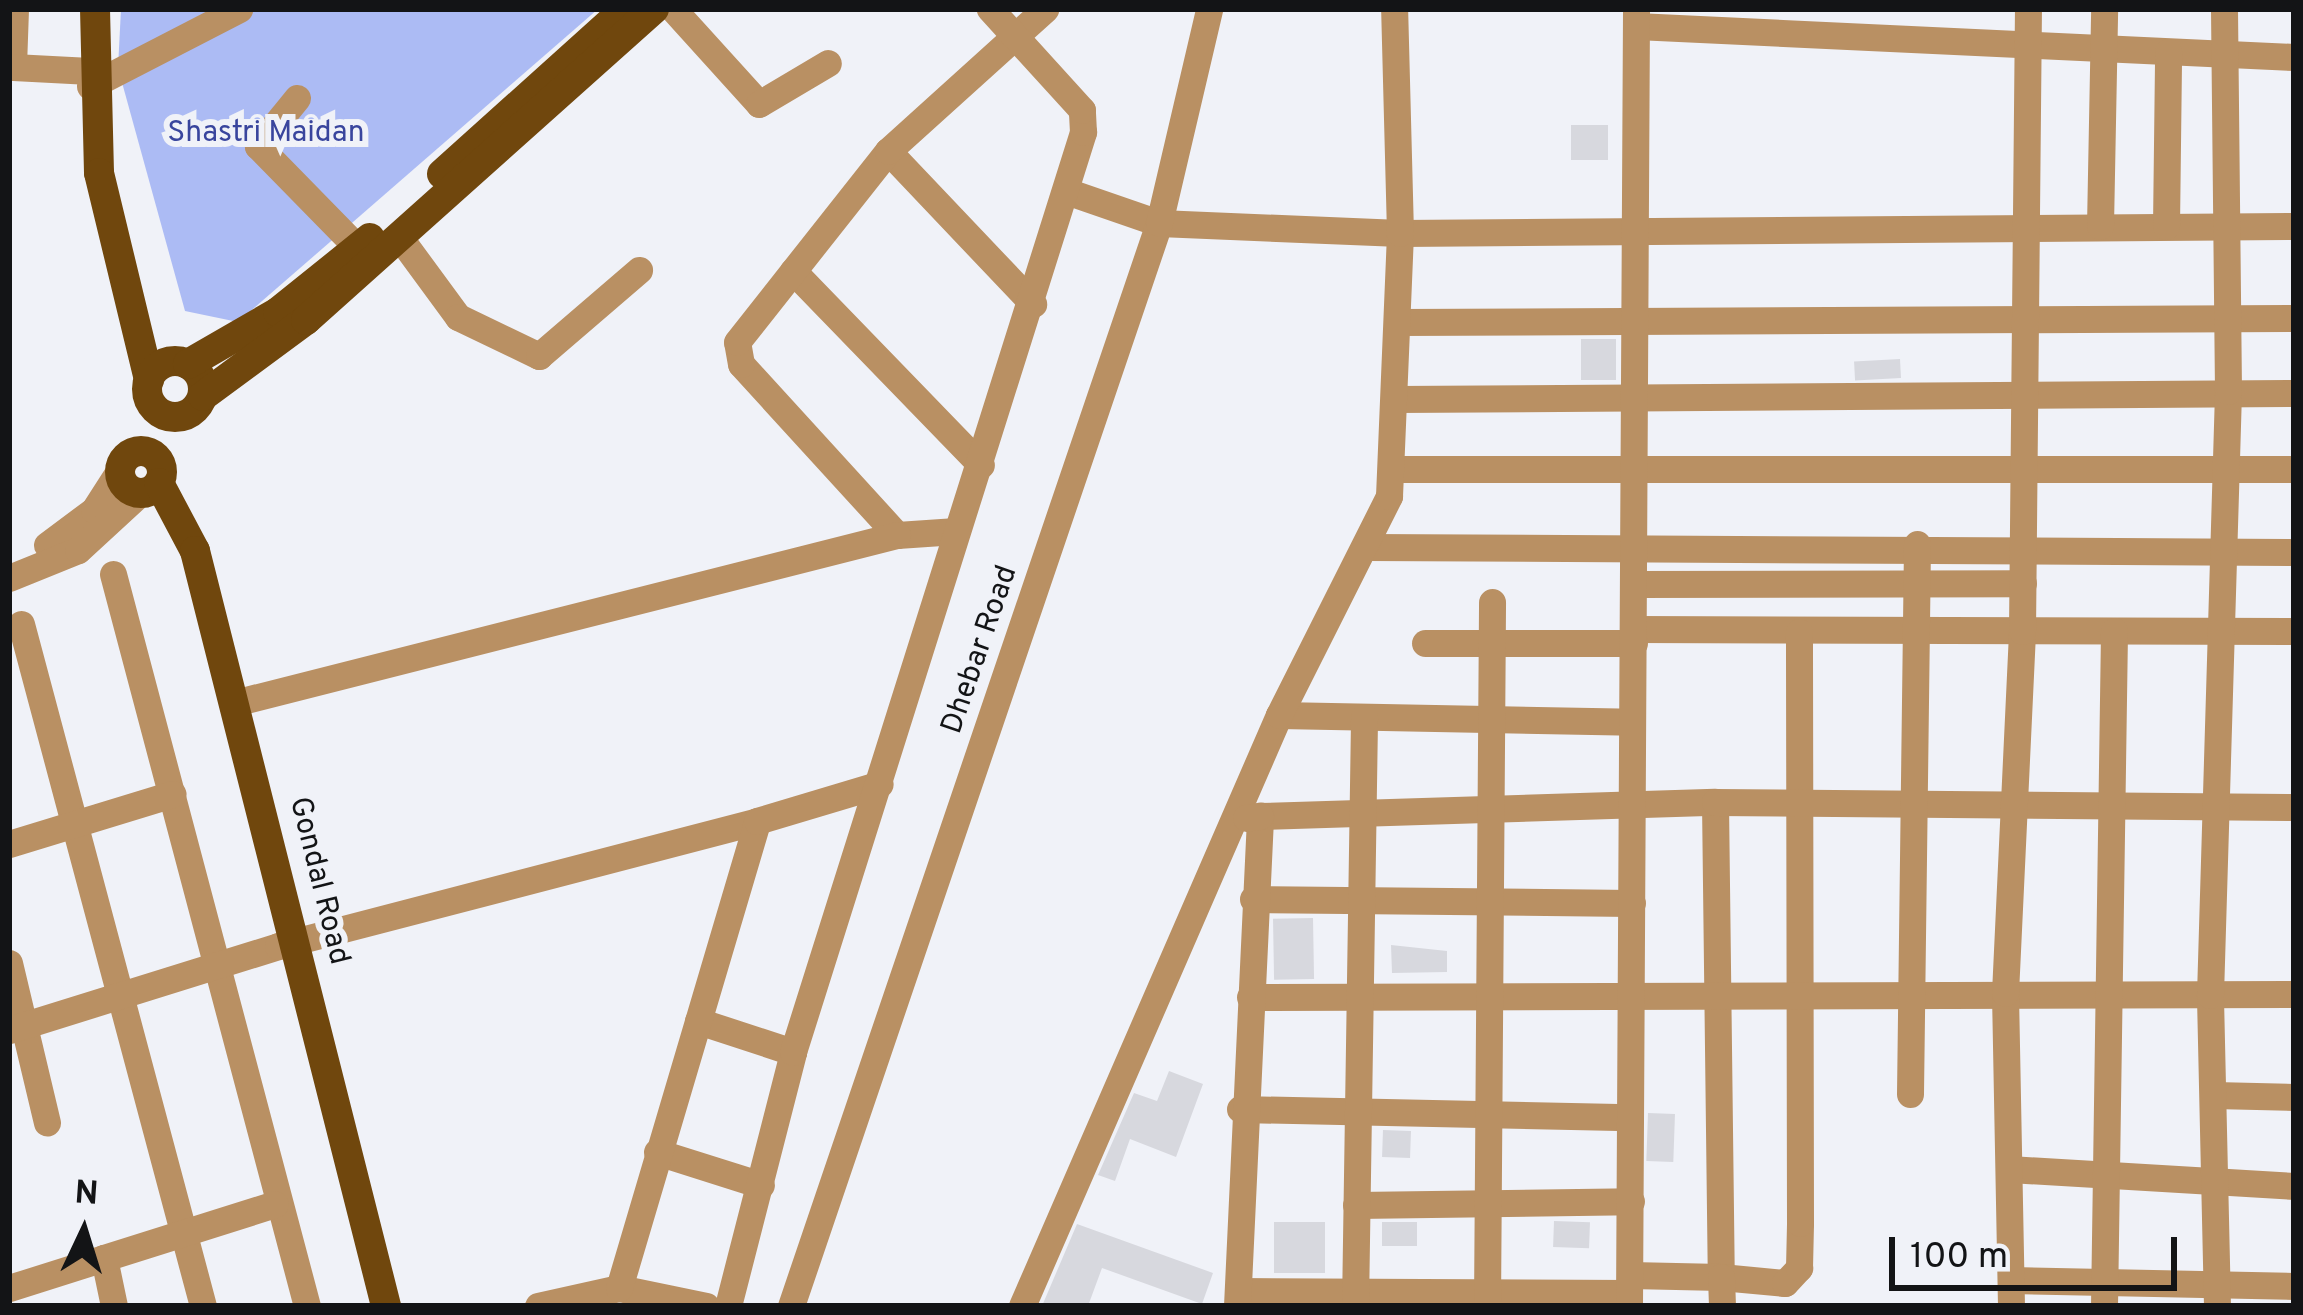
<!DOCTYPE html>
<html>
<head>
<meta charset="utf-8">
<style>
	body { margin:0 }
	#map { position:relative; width:2303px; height:1315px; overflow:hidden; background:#f0f2f8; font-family:Overpass,sans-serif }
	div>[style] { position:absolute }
	.green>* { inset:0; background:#acbbf4 }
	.building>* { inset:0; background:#d7d8de; transform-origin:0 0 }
	.minor>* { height:27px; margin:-13.5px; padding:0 13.5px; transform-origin:13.5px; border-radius:13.5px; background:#b99063 }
	.major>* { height:30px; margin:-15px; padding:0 15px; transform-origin:15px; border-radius:15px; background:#70470d }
	.major>.ring { margin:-15px; padding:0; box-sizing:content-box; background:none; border:30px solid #70470d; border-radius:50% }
	span { translate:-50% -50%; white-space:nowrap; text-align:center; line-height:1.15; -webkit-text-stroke:12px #f0f2f8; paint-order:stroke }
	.park-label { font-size:30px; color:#39459d }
	.street-label { font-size:30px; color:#131416 }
	.frame { position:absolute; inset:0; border:12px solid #131416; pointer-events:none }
	.north { position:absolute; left:24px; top:1171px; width:120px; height:120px; -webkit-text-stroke:9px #f0f2f8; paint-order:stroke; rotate:4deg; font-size:33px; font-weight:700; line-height:48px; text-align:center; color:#131416 }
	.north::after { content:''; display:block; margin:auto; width:42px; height:54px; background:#131416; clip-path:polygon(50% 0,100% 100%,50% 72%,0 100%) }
	.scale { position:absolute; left:1889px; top:1237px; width:288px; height:54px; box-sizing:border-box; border:6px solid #131416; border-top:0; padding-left:15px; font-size:36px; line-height:42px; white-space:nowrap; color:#131416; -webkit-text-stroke:9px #f0f2f8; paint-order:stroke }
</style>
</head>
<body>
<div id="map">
	<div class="green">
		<i style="clip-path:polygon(121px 9px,598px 9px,238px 322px,185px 311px,118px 68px)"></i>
	</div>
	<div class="building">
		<i style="left:1571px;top:125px;width:37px;height:35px"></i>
		<i style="left:1581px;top:339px;width:35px;height:41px"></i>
		<i style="left:1900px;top:359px;width:19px;height:46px;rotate:87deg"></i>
		<i style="left:1313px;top:918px;width:61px;height:40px;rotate:89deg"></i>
		<i style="clip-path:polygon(1391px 945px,1447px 951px,1447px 972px,1392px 973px)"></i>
		<i style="clip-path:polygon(1169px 1071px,1203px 1084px,1176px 1157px,1130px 1139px,1115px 1181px,1098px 1175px,1134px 1093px,1157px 1101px)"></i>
		<i style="left:1648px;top:1113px;width:27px;height:48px;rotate:2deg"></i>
		<i style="left:1383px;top:1130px;width:28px;height:27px;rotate:2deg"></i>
		<i style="left:1554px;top:1221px;width:36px;height:26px;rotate:2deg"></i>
		<i style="left:1274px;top:1222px;width:51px;height:51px"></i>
		<i style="left:1417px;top:1222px;width:24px;height:35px;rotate:90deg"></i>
		<i style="clip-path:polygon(1077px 1224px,1213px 1273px,1202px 1304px,1102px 1268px,1088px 1306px,1042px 1306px)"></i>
	</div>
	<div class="minor">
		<i style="left:15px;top:9px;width:58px;rotate:92deg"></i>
		<i style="left:13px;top:67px;width:77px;rotate:3deg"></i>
		<i style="left:673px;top:9px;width:128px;rotate:47.8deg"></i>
		<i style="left:759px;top:104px;width:80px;rotate:-30.7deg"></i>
		<i style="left:1636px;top:26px;width:659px;rotate:2.7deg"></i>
		<i style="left:90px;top:86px;width:168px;rotate:-27.3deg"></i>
		<i style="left:297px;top:98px;width:62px;rotate:129.1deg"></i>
		<i style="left:258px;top:146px;width:143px;rotate:45.6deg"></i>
		<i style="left:888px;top:151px;width:211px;rotate:46.5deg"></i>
		<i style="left:1066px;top:191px;width:98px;rotate:19deg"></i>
		<i style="left:1159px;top:223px;width:241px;rotate:2.4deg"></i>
		<i style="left:1400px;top:233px;width:894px;rotate:-0.45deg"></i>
		<i style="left:2100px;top:226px;width:217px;rotate:-88.9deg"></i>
		<i style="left:2166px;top:226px;width:174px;rotate:-89.3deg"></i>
		<i style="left:400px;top:238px;width:98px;rotate:53.7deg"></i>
		<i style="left:458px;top:317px;width:90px;rotate:25.7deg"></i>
		<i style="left:539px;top:356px;width:132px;rotate:-40.7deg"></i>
		<i style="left:793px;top:271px;width:270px;rotate:45.9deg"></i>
		<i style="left:1399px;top:322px;width:895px;rotate:-0.26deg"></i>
		<i style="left:1396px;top:399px;width:898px;rotate:-0.38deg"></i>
		<i style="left:1394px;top:469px;width:900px"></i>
		<i style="left:956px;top:531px;width:59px;rotate:176.1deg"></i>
		<i style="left:897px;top:535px;width:231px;rotate:-132.4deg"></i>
		<i style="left:741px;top:364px;width:22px;rotate:-100deg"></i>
		<i style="left:737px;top:342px;width:243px;rotate:-51.7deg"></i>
		<i style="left:888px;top:151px;width:212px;rotate:-42.1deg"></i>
		<i style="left:47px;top:545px;width:59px;rotate:-36.7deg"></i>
		<i style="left:94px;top:510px;width:46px;rotate:-57.3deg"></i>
		<i style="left:1367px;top:547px;width:927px;rotate:0.31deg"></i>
		<i style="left:113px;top:574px;width:757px;rotate:75.16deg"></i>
		<i style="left:9px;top:578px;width:74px;rotate:-22.1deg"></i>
		<i style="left:78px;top:550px;width:84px;rotate:-42.6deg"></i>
		<i style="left:1634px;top:584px;width:389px;rotate:-0.1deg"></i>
		<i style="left:21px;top:624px;width:706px;rotate:75.06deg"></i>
		<i style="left:1634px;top:629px;width:660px;rotate:0.17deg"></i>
		<i style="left:1425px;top:643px;width:209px"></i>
		<i style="left:234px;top:703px;width:684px;rotate:-14.22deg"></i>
		<i style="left:1279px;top:715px;width:353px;rotate:1.1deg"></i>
		<i style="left:1715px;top:802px;width:475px;rotate:89.3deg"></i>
		<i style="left:1721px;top:1277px;width:64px;rotate:5.4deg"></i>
		<i style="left:1785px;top:1283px;width:21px;rotate:-47deg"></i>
		<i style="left:1799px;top:1268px;width:45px;rotate:-88.7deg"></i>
		<i style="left:1800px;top:1223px;width:591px;rotate:-90.1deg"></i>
		<i style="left:1260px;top:816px;width:455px;rotate:-1.8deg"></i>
		<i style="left:1715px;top:802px;width:579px;rotate:0.49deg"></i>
		<i style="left:9px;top:844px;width:171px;rotate:-17deg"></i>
		<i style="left:1253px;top:899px;width:379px;rotate:0.6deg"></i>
		<i style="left:9px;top:963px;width:164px;rotate:76.6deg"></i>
		<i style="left:1250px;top:997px;width:1044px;rotate:-0.16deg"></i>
		<i style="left:698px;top:1021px;width:100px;rotate:18.1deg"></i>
		<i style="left:9px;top:1030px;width:282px;rotate:-17.3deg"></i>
		<i style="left:278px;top:946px;width:495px;rotate:-14.6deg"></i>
		<i style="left:1910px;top:1094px;width:550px;rotate:-89.27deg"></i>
		<i style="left:2214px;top:1095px;width:80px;rotate:1.4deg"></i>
		<i style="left:1240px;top:1109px;width:390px;rotate:1.2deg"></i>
		<i style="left:657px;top:1152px;width:109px;rotate:17.6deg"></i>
		<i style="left:2009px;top:1169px;width:286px;rotate:3.4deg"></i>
		<i style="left:1356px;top:1205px;width:275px;rotate:-0.8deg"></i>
		<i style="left:1630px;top:1275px;width:91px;rotate:1.3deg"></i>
		<i style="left:1721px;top:1277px;width:29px;rotate:88deg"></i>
		<i style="left:2011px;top:1280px;width:283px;rotate:1.2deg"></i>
		<i style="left:9px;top:1288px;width:100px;rotate:-17.5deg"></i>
		<i style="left:619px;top:1288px;width:89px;rotate:11.7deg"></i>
		<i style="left:1238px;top:1291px;width:391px;rotate:0.3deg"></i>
		<i style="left:114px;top:1306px;width:49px;rotate:-101.8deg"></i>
		<i style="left:104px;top:1258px;width:179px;rotate:-17.5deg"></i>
		<i style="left:538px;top:1306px;width:83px;rotate:-12.5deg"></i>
		<i style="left:619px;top:1288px;width:487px;rotate:-73.5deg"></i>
		<i style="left:757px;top:821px;width:128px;rotate:-16.7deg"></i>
		<i style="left:728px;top:1306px;width:262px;rotate:-75.6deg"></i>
		<i style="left:793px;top:1052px;width:965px;rotate:-72.5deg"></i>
		<i style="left:1083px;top:132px;width:22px;rotate:-93deg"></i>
		<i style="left:1082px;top:110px;width:137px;rotate:-132.3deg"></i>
		<i style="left:791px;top:1306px;width:1144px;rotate:-71.23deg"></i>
		<i style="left:1159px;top:223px;width:220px;rotate:-76.8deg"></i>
		<i style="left:1022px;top:1306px;width:644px;rotate:-66.5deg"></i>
		<i style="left:1279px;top:715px;width:245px;rotate:-63.3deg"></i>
		<i style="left:1389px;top:496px;width:263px;rotate:-87.6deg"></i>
		<i style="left:1400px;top:233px;width:224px;rotate:-91.5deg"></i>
		<i style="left:1237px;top:1306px;width:491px;rotate:-87.3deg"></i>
		<i style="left:1260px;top:816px;width:14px;rotate:172deg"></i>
		<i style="left:1355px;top:1306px;width:589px;rotate:-89.12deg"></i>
		<i style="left:1487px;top:1306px;width:704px;rotate:-89.59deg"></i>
		<i style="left:1629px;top:1306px;width:1297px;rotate:-89.69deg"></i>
		<i style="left:2011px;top:1306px;width:313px;rotate:-91.1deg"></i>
		<i style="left:2005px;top:993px;width:362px;rotate:-87.3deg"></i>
		<i style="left:2022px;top:631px;width:622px;rotate:-89.45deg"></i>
		<i style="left:2104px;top:1306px;width:675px;rotate:-89.15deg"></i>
		<i style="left:2217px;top:1306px;width:311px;rotate:-91.3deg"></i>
		<i style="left:2210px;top:995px;width:604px;rotate:-88.29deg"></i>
		<i style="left:2228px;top:391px;width:382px;rotate:-90.6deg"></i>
	</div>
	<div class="major">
		<i style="left:95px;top:9px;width:164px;rotate:88.6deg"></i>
		<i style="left:99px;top:173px;width:213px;rotate:76.4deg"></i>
		<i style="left:442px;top:174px;width:239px;rotate:-42deg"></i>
		<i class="ring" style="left:147px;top:361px;width:26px;height:26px"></i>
		<i style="left:188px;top:364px;width:104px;rotate:-30deg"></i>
		<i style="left:278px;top:312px;width:118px;rotate:-38.8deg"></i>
		<i style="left:203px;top:396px;width:128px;rotate:-36.4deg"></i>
		<i style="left:306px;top:320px;width:467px;rotate:-41.8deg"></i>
		<i class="ring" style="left:120px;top:451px;width:12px;height:12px"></i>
		<i style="left:159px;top:483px;width:77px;rotate:62.1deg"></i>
		<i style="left:195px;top:551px;width:779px;rotate:75.8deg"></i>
	</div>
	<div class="park-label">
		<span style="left:266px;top:134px">Shastri Maidan</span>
	</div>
	<div class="street-label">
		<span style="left:981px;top:650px;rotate:-71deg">Dhebar Road</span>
		<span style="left:318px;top:881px;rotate:76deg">Gondal Road</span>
	</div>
	<div class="frame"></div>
	<div class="north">N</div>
	<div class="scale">100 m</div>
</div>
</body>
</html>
